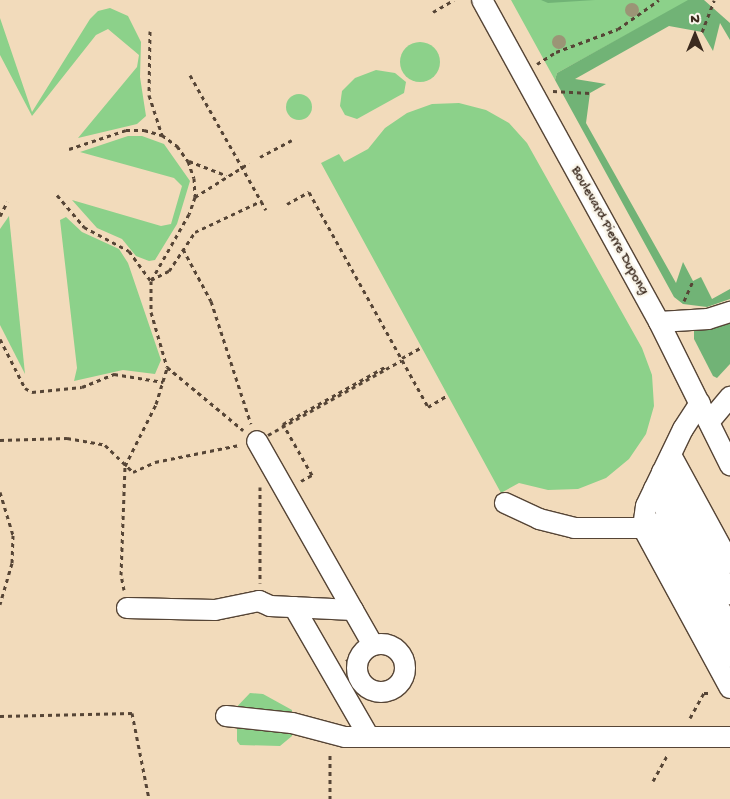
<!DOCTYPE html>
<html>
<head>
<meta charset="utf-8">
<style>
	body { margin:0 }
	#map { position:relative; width:730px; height:799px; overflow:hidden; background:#f2dbbb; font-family:"Gochi Hand",sans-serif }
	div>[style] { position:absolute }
	.green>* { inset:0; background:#8cd18a }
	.round { border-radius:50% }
	.forest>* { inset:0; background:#71b376 }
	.path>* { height:3px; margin-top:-1.5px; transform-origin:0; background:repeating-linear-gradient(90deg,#564536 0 4px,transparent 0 8px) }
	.roads { filter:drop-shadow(1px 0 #564536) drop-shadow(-1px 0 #564536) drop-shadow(0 1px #564536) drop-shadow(0 -1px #564536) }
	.minor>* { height:20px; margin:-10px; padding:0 10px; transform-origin:10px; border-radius:10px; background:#fff }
	.minor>.ring { margin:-10px; padding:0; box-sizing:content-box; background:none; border:20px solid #fff; border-radius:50% }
	.path-bridge>* { height:3px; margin-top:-1.5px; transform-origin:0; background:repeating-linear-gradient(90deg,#564536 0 4px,transparent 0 8px) }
	.trees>* { width:14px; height:14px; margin:-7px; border-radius:50%; background:#9b9576 }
	span { translate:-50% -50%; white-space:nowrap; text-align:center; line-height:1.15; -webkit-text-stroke:5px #fbf7ec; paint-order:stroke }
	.street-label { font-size:14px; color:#3b2a1e }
	.north { position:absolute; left:670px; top:10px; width:50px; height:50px; -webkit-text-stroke:4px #fbf7ec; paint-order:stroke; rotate:0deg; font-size:14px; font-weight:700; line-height:20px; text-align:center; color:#3b2a1e }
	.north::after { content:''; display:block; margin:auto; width:18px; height:22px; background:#3b2a1e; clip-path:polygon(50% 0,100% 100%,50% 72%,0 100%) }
</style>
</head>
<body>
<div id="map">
	<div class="green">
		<i style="clip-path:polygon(511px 0,690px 0,557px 73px,555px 80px)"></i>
		<i style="clip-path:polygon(110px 8px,128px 16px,141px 42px,140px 77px,146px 116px,137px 124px,78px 138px,137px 67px,139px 55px,108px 29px,96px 35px,32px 116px,0 55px,0 18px,32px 112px,90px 19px,98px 11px)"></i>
		<i class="round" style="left:400px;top:42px;width:40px;height:40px"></i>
		<i style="clip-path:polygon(376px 70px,395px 73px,406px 82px,404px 93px,357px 119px,345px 115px,340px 106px,342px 91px,355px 78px)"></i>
		<i class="round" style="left:286px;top:94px;width:26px;height:26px"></i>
		<i style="clip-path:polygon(459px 103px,486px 110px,509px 123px,527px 143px,642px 348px,652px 375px,654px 406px,646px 434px,629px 459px,606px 478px,578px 489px,548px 490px,519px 483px,501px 493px,321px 163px,339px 154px,344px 162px,368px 149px,385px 128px,407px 113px,432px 104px)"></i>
		<i style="clip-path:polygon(128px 136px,142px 136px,164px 144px,190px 181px,177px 224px,155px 260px,149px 261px,136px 256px,122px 239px,97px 228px,72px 200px,161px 226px,171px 224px,182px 186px,174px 178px,80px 152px)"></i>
		<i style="clip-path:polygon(9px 216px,25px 374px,0 325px,0 229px)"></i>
		<i style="clip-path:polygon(66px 217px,82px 232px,119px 249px,128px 263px,161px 360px,155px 374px,123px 370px,74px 381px,77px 368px,60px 220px)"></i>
		<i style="clip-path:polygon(250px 693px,263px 694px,292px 710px,292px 736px,280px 746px,240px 745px,237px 741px,237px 728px,230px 727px,230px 714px)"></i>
	</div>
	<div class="forest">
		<i style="clip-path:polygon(541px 0,595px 0,548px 3px)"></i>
		<i style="clip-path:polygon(688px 0,704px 0,730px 23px,730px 40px,720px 23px,713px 51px,702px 32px,669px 26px,575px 79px,606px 84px,590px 93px,586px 123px,676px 283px,683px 262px,693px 281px,701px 277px,712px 299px,730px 289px,730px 299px,707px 307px,683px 304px,674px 297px,555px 80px,557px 73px)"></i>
		<i style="clip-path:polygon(730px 321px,730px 364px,717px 378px,713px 376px,694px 339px,694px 331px)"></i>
	</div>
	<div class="path">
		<i style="left:433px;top:12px;width:24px;rotate:-30deg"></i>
		<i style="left:150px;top:31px;width:64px;rotate:90.9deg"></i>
		<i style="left:149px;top:95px;width:42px;rotate:72deg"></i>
		<i style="left:702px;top:32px;width:34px;rotate:-69deg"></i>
		<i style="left:537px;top:64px;width:22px;rotate:-32deg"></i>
		<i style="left:556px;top:52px;width:66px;rotate:-20.4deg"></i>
		<i style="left:618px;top:29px;width:50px;rotate:-35.3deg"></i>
		<i style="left:190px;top:75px;width:145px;rotate:60.6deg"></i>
		<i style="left:553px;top:91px;width:37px;rotate:3deg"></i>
		<i style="left:69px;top:149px;width:60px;rotate:-18.4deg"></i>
		<i style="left:126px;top:130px;width:18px"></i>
		<i style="left:144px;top:130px;width:19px;rotate:16deg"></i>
		<i style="left:162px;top:135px;width:19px;rotate:36deg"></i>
		<i style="left:177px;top:146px;width:19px;rotate:54deg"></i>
		<i style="left:188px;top:161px;width:18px;rotate:71deg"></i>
		<i style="left:194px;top:178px;width:19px;rotate:87deg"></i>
		<i style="left:195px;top:197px;width:18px;rotate:109deg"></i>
		<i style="left:189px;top:214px;width:77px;rotate:119.6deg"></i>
		<i style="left:151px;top:281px;width:31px;rotate:90deg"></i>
		<i style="left:151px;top:312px;width:57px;rotate:73.8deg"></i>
		<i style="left:167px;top:367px;width:99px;rotate:39.7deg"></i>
		<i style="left:260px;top:157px;width:36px;rotate:-28deg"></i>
		<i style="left:189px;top:161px;width:40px;rotate:21deg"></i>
		<i style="left:57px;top:195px;width:42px;rotate:49.8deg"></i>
		<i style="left:84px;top:227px;width:51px;rotate:28.1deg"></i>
		<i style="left:129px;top:251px;width:37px;rotate:54deg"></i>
		<i style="left:195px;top:197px;width:64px;rotate:-32.2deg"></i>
		<i style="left:287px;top:204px;width:25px;rotate:-29deg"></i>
		<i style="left:309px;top:192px;width:246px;rotate:61deg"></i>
		<i style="left:428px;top:407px;width:23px;rotate:-31deg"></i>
		<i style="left:0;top:216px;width:16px;rotate:-63deg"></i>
		<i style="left:183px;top:249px;width:59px;rotate:61.7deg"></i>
		<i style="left:211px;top:301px;width:129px;rotate:72deg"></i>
		<i style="left:151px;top:280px;width:20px;rotate:-27deg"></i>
		<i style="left:169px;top:271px;width:47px;rotate:-56.3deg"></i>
		<i style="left:195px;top:232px;width:73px;rotate:-25.2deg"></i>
		<i style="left:261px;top:201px;width:10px;rotate:61deg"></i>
		<i style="left:684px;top:301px;width:22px;rotate:-66deg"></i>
		<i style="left:0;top:339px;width:55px;rotate:63deg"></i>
		<i style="left:25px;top:388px;width:8px;rotate:30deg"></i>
		<i style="left:32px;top:392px;width:50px;rotate:-5.7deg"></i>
		<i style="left:82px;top:387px;width:35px;rotate:-22deg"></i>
		<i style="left:114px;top:374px;width:50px;rotate:9.3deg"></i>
		<i style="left:402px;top:358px;width:21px;rotate:-29deg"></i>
		<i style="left:386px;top:369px;width:18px;rotate:-29deg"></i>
		<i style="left:0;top:440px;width:67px;rotate:-1.7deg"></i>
		<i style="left:67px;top:438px;width:39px;rotate:10deg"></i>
		<i style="left:105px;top:445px;width:39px;rotate:44deg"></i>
		<i style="left:133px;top:472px;width:24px;rotate:-24deg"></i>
		<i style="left:155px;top:462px;width:86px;rotate:-11.4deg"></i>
		<i style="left:301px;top:481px;width:13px;rotate:-29deg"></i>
		<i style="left:312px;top:475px;width:59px;rotate:-119.6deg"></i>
		<i style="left:283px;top:424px;width:117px;rotate:-29.2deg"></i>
		<i style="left:260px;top:487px;width:96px;rotate:90deg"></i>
		<i style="left:0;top:492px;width:45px;rotate:73.2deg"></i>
		<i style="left:13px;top:535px;width:28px;rotate:92deg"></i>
		<i style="left:12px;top:563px;width:43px;rotate:106.3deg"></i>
		<i style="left:124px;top:590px;width:15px;rotate:-101deg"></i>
		<i style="left:121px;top:575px;width:109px;rotate:-87.9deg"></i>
		<i style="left:125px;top:466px;width:69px;rotate:-63.4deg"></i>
		<i style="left:156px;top:404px;width:39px;rotate:-73deg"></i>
		<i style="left:346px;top:661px;width:14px;rotate:-30deg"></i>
		<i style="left:0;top:716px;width:132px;rotate:-1.3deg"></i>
		<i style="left:132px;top:713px;width:88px;rotate:78.8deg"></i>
		<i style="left:690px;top:718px;width:29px;rotate:-61deg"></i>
		<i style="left:704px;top:693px;width:7px"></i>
		<i style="left:653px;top:781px;width:29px;rotate:-61deg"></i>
		<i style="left:330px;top:799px;width:46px;rotate:-90deg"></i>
	</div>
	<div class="roads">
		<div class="minor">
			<i style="left:482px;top:0;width:367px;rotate:61.2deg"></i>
			<i style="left:659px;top:322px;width:160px;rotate:63.6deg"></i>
			<i style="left:659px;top:322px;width:49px;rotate:-3.5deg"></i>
			<i style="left:708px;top:319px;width:23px;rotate:-18deg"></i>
			<i style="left:700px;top:403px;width:31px;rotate:123deg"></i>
			<i style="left:683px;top:429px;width:85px;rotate:115.7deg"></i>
			<i style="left:646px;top:506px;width:22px;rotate:98deg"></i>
			<i style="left:643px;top:528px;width:182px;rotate:61.5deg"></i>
			<i style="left:709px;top:422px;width:33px;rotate:-50deg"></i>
			<i style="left:671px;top:455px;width:123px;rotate:61.4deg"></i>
			<i style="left:662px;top:472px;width:140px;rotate:60.9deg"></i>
			<i style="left:654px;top:489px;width:158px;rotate:61.2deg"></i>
			<i style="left:505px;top:503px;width:38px;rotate:25deg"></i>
			<i style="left:539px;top:519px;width:36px;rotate:14deg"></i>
			<i style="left:574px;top:528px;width:69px"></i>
			<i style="left:655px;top:523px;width:154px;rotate:60.8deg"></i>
			<i style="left:294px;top:607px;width:150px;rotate:60deg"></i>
			<i style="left:127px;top:608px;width:88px;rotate:1.3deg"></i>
			<i style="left:215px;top:610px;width:45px;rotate:-11.6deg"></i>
			<i style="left:259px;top:601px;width:12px;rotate:24deg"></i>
			<i style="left:270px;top:606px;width:83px;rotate:2.8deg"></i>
			<i style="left:353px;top:610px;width:194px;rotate:-119.6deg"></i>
			<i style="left:353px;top:610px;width:40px;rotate:60.3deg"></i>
			<i class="ring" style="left:357px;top:644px;width:28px;height:28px"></i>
			<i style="left:226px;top:716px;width:66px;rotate:6.1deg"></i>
			<i style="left:292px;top:723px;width:55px;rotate:14.8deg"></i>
			<i style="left:345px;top:737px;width:385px"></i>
		</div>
	</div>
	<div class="path-bridge">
		<i style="left:268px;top:435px;width:135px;rotate:-29.2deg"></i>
	</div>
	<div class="trees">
		<i style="left:632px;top:10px"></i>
		<i style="left:559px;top:42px"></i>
	</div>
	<div class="street-label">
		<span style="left:609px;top:231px;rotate:61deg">Boulevard Pierre Dupong</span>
	</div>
	<div class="north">N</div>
</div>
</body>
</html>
